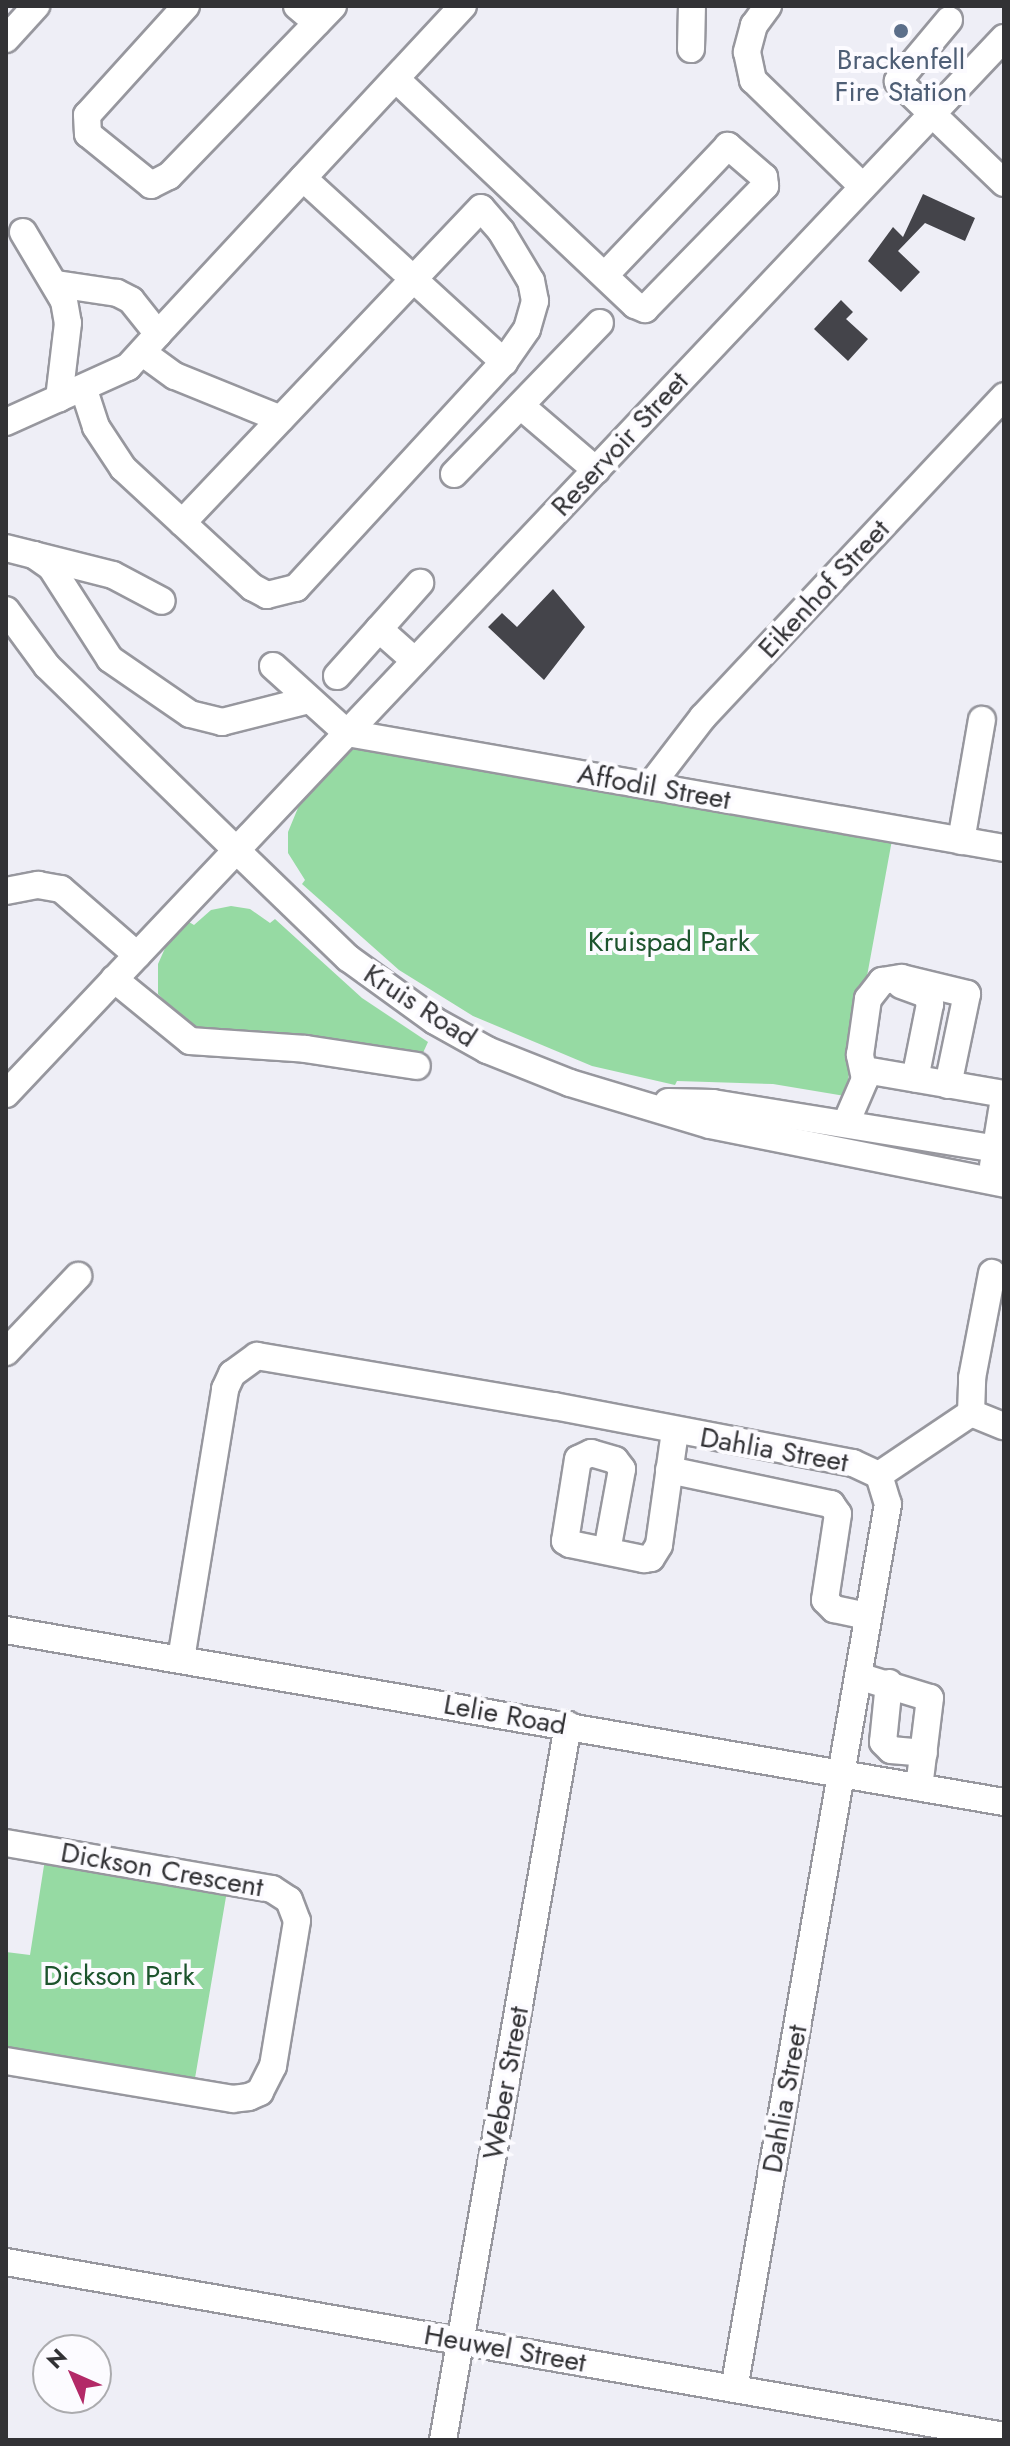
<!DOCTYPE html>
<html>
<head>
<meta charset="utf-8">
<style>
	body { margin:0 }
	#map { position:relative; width:1010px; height:2446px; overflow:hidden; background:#eeeef6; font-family:Jost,sans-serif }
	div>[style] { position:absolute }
	.green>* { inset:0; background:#96daa3 }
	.building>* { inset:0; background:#44444a }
	.roads { filter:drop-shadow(2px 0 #97979e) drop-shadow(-2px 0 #97979e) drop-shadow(0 2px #97979e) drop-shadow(0 -2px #97979e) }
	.minor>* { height:26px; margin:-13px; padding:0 13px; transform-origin:13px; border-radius:13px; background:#fff }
	.dots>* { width:22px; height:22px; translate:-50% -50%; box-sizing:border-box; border:4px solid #fcfbff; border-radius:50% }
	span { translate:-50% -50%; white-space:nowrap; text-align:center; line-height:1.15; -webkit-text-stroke:8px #fcfbff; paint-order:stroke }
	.service-label { font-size:28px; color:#4e5e75 }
	.street-label { font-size:28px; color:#323235 }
	.park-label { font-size:28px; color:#1d542d }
	.frame { position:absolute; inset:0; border:8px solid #323235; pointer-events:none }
	.north { position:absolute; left:32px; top:2334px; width:80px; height:80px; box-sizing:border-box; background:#fcfbff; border:2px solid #ababae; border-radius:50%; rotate:315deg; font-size:22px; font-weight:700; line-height:32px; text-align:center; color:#323235 }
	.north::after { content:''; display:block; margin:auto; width:28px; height:36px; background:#b32967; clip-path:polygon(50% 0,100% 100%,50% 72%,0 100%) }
</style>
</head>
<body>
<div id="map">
	<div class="green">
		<i style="clip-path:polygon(362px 747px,892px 840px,845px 1096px,773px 1084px,677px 1081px,675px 1085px,592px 1066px,473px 1016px,399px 970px,302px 884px,305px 880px,288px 853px,288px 832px,300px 803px,349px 751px)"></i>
		<i style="clip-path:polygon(231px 906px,250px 909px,270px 923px,275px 919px,362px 998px,428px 1042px,422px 1055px,271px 1031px,229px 1034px,188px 1026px,158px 994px,158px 964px,166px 946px,189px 922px,194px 925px,211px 910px)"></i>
		<i style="clip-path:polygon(45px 1859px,227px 1891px,194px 2084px,6px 2052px,6px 1952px,30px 1955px)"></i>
	</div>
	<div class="building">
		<i style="clip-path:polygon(923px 194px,975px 218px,965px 241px,925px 223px,898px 251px,920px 272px,901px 292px,868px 261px,893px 227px,903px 237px)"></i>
		<i style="clip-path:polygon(841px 300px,853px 312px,846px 319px,868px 339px,848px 361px,814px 329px)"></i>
		<i style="clip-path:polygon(553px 589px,585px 627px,544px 680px,488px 627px,502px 613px,517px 627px)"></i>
	</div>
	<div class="roads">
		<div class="minor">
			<i style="left:186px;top:6px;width:147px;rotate:132.2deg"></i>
			<i style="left:87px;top:115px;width:19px;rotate:87deg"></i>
			<i style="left:88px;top:134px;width:81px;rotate:39deg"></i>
			<i style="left:151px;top:185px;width:20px;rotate:-27deg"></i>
			<i style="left:169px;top:176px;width:236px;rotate:-46deg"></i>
			<i style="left:297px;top:6px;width:26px;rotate:40deg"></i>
			<i style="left:768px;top:6px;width:24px;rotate:126deg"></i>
			<i style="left:754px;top:25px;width:28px;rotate:105deg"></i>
			<i style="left:747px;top:52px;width:29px;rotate:78deg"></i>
			<i style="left:753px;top:80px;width:153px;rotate:44.2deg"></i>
			<i style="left:949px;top:20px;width:80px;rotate:129.9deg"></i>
			<i style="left:898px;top:81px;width:147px;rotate:43.9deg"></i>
			<i style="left:6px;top:39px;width:45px;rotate:-47.7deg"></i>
			<i style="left:691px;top:49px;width:43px;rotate:-88.7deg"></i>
			<i style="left:396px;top:79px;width:329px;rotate:43.4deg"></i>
			<i style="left:635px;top:305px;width:11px;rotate:22deg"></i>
			<i style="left:645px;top:309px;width:172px;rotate:-45.7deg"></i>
			<i style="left:765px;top:186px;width:9px;rotate:-96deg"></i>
			<i style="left:764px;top:177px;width:48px;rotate:-139.3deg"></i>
			<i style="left:728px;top:146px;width:178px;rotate:133.6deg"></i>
			<i style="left:303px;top:178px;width:273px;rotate:42.5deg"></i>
			<i style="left:23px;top:232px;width:80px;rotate:59.3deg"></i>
			<i style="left:64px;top:301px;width:22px;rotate:80deg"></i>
			<i style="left:68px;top:323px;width:76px;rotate:96.8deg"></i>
			<i style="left:158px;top:334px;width:448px;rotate:-47.1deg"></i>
			<i style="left:143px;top:353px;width:39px;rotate:36deg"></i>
			<i style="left:175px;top:376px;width:114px;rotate:22.1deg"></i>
			<i style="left:84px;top:390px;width:39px;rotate:72deg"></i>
			<i style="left:96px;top:427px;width:49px;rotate:56.6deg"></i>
			<i style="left:123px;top:468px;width:176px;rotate:42.7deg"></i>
			<i style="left:252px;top:587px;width:17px;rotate:28deg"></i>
			<i style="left:267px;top:595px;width:30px;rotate:-14deg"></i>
			<i style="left:296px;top:588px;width:307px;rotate:-47.4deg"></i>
			<i style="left:504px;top:362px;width:40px;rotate:-55.1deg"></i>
			<i style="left:527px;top:329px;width:29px;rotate:-74deg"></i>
			<i style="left:535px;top:301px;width:20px;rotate:-101deg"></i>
			<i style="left:531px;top:281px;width:58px;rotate:-121deg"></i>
			<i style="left:501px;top:231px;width:30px;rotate:-131deg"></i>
			<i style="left:481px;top:208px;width:434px;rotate:133.5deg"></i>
			<i style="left:521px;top:406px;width:99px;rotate:40.5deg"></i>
			<i style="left:6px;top:422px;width:134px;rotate:-24.3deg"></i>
			<i style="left:128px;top:367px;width:45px;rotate:-47.7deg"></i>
			<i style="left:158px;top:334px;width:43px;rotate:-128.5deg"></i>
			<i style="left:131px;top:300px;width:16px;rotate:-153deg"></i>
			<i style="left:117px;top:293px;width:61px;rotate:-171.5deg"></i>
			<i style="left:454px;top:474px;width:210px;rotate:-46deg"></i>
			<i style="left:6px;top:548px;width:29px;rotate:14deg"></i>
			<i style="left:34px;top:555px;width:21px;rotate:35deg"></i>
			<i style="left:51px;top:567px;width:109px;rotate:57.3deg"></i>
			<i style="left:110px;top:659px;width:97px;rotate:34.5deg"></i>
			<i style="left:190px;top:714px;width:33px;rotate:14deg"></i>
			<i style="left:222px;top:722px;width:90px;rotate:-14.2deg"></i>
			<i style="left:34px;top:555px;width:81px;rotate:14.2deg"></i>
			<i style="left:113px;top:575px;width:55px;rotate:28deg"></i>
			<i style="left:6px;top:610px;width:69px;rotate:53.8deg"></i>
			<i style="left:47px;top:666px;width:264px;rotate:44.2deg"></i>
			<i style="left:236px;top:850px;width:156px;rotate:44deg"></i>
			<i style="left:348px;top:958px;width:107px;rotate:35.9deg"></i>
			<i style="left:435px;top:1021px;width:60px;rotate:29.1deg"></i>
			<i style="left:487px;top:1050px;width:89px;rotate:21.7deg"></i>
			<i style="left:570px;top:1083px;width:146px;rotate:16.7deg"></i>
			<i style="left:710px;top:1125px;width:300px;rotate:11.3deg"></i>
			<i style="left:379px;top:629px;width:62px;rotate:-48.3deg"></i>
			<i style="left:273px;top:666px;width:100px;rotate:42.2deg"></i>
			<i style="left:347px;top:733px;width:667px;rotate:9.93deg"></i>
			<i style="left:337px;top:676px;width:63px;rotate:-48.2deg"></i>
			<i style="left:379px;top:629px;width:48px;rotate:41.6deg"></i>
			<i style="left:650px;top:786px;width:87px;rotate:-52.5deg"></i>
			<i style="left:703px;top:717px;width:440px;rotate:-46.8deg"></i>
			<i style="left:961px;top:841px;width:123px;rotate:-80.2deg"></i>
			<i style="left:6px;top:891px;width:33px;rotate:-11deg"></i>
			<i style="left:38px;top:885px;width:23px;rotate:10deg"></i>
			<i style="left:61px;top:889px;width:101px;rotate:41deg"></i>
			<i style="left:114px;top:979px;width:98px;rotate:39.2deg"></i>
			<i style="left:190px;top:1041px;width:116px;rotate:3.9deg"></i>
			<i style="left:306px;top:1049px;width:112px;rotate:8.7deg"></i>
			<i style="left:901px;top:985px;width:27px;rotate:20deg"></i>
			<i style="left:926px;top:994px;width:11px;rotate:68deg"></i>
			<i style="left:930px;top:1004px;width:76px;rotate:101.3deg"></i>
			<i style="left:865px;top:1070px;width:141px;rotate:9.8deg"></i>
			<i style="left:6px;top:1094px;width:1453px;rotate:-46.62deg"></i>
			<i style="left:668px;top:1102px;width:45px;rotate:1.3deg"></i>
			<i style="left:713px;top:1103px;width:295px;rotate:9.2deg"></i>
			<i style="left:846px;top:1123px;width:48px;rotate:-66.6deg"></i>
			<i style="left:865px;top:1079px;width:25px;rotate:-102deg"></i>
			<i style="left:860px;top:1055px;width:57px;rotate:-81.9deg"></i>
			<i style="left:868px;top:999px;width:23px;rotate:-52deg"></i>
			<i style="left:882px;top:981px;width:20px;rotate:-9deg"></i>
			<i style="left:902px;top:978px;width:67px;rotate:13.8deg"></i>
			<i style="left:967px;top:994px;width:93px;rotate:101.8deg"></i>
			<i style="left:993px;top:1166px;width:69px;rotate:-80.8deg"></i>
			<i style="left:6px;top:1352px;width:105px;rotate:-46.5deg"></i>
			<i style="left:971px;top:1413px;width:35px;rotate:-88deg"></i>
			<i style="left:972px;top:1378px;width:107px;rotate:-79.2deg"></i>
			<i style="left:971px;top:1413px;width:35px;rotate:22deg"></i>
			<i style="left:669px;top:1470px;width:166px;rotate:11.9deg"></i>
			<i style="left:831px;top:1504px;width:12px;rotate:55deg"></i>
			<i style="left:838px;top:1514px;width:87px;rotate:98.6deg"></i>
			<i style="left:825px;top:1600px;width:13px;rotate:45deg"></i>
			<i style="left:834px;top:1609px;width:35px;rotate:12deg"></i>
			<i style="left:879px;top:1475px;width:111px;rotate:-34deg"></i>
			<i style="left:607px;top:1551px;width:83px;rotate:-79.6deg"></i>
			<i style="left:622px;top:1469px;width:11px;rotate:-128deg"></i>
			<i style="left:615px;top:1460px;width:25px;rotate:-164deg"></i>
			<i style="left:591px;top:1453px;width:14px;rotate:155deg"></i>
			<i style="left:578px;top:1459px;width:83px;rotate:99deg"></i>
			<i style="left:565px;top:1541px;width:6px;rotate:31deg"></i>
			<i style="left:570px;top:1544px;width:76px;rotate:11.5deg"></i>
			<i style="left:644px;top:1559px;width:7px;rotate:-8deg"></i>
			<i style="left:651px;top:1558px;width:15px;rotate:-58deg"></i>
			<i style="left:659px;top:1545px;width:115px;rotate:-82deg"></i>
			<i style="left:6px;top:1630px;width:1013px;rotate:9.78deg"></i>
			<i style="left:181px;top:1659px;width:274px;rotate:-80.7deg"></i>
			<i style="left:225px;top:1389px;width:17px;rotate:-65deg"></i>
			<i style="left:232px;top:1374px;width:31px;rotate:-36deg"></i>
			<i style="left:257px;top:1356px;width:301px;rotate:9.6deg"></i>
			<i style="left:554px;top:1406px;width:304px;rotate:10.8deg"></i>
			<i style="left:853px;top:1463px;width:29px;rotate:25deg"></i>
			<i style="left:879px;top:1475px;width:30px;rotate:73deg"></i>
			<i style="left:888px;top:1504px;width:898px;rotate:99.87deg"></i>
			<i style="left:858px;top:1676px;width:75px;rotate:17deg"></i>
			<i style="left:930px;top:1698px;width:90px;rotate:97deg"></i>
			<i style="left:889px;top:1683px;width:59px;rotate:95.8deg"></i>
			<i style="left:883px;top:1742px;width:11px;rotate:45deg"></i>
			<i style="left:891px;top:1750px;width:33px;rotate:5deg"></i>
			<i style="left:6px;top:1843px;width:270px;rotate:9.8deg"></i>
			<i style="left:272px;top:1889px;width:20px;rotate:33deg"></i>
			<i style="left:289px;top:1900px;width:22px;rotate:69deg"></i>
			<i style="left:297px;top:1921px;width:147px;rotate:99.4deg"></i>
			<i style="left:273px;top:2066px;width:29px;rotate:117deg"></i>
			<i style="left:260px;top:2092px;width:12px;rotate:156deg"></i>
			<i style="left:249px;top:2097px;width:16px;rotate:173deg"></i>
			<i style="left:233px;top:2099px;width:230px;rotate:-170.5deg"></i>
			<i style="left:6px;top:2262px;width:1013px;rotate:9.89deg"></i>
			<i style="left:443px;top:2440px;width:726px;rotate:-80.08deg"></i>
		</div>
	</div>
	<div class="dots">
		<i style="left:901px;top:31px;background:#5c6f8a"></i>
	</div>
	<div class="service-label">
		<span style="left:901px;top:76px">Brackenfell<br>Fire Station</span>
	</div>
	<div class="street-label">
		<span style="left:620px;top:444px;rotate:-47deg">Reservoir Street</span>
		<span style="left:824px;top:589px;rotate:-47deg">Eikenhof Street</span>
		<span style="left:654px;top:787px;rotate:10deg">Affodil Street</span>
		<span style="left:420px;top:1006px;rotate:33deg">Kruis Road</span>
		<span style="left:774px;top:1450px;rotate:10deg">Dahlia Street</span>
		<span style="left:505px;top:1715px;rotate:10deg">Lelie Road</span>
		<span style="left:162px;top:1870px;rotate:10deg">Dickson Crescent</span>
		<span style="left:506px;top:2083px;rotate:-80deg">Weber Street</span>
		<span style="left:785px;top:2099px;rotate:-80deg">Dahlia Street</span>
		<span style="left:505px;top:2349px;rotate:10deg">Heuwel Street</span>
	</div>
	<div class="park-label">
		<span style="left:669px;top:942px">Kruispad Park</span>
		<span style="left:119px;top:1976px">Dickson Park</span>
	</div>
	<div class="frame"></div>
	<div class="north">N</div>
</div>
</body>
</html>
